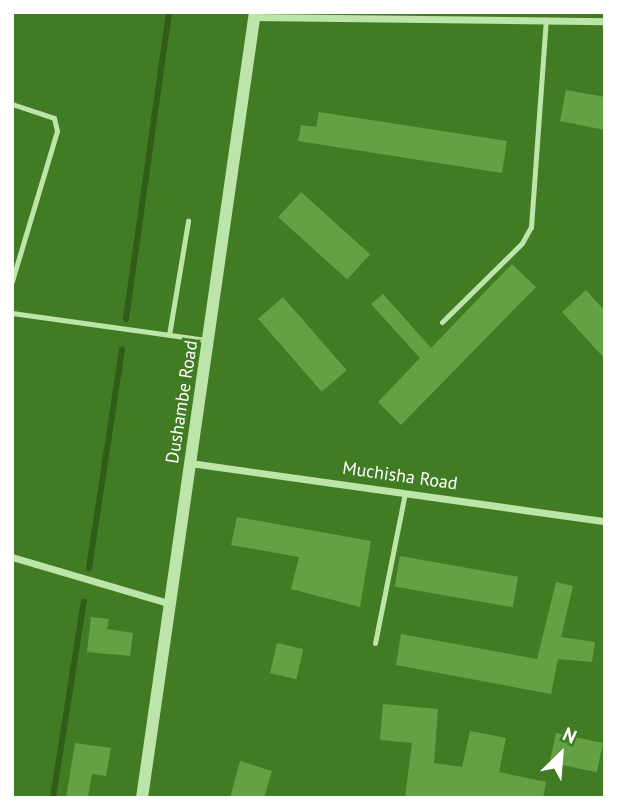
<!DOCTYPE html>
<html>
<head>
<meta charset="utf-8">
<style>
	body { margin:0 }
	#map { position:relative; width:617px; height:810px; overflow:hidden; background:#417c25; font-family:"PT Sans",sans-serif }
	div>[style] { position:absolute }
	.stream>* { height:6px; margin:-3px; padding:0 3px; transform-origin:3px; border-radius:3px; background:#2f5c19 }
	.building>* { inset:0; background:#64a145; transform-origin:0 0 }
	.service>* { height:5px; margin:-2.5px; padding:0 2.5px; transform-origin:2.5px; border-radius:2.5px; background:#bde5a9 }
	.minor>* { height:7px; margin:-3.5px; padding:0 3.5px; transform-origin:3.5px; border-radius:3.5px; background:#bde5a9 }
	.tertiary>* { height:12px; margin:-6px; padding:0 6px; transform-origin:6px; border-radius:6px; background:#bde5a9 }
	span { translate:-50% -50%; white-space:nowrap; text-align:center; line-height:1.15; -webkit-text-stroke:6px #417c25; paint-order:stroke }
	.street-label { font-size:18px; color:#fff }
	.frame { position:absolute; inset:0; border:14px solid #fff; pointer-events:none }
	.north { position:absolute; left:526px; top:719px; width:70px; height:70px; -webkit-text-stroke:5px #417c25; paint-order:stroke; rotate:25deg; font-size:19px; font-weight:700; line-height:28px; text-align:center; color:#fff }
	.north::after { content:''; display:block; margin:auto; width:24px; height:32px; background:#fff; clip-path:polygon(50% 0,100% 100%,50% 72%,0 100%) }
</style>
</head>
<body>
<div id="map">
	<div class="stream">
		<i style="left:126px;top:319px;width:310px;rotate:-82deg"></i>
		<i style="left:89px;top:568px;width:221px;rotate:-81.4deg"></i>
		<i style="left:53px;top:798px;width:199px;rotate:-81.1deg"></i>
	</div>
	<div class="building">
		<i style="clip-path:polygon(566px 90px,605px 97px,605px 130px,560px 121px)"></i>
		<i style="clip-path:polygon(319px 112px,507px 141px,502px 173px,298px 141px,301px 125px,316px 127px)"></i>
		<i style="left:301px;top:192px;width:93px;height:34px;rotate:42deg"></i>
		<i style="clip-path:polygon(512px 264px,536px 287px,401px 425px,378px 402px,420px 358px,371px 304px,383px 294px,431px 348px)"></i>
		<i style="clip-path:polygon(586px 290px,605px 311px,605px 359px,562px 312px)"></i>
		<i style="left:283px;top:297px;width:97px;height:33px;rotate:49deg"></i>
		<i style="clip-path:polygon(237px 517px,371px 541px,360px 607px,291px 589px,299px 557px,231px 545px)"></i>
		<i style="left:400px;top:556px;width:120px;height:31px;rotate:10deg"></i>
		<i style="clip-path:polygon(556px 582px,573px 586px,561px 637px,595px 642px,592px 662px,558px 659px,551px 694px,396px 665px,401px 634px,537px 659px)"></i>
		<i style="clip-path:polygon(91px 617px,109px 619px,107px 629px,133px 633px,130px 656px,87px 652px)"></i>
		<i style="left:277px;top:643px;width:27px;height:31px;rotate:13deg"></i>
		<i style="clip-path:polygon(383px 704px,438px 709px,434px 763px,462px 767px,470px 731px,506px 738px,499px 772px,546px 782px,543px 798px,405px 798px,412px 743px,380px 740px)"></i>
		<i style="left:556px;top:733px;width:48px;height:30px;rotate:12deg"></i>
		<i style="clip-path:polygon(75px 743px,111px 748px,106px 776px,92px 774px,88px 798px,66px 798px)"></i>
		<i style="clip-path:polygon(240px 761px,272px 771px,264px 798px,230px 798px)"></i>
	</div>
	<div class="service">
		<i style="left:12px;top:104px;width:44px;rotate:18.4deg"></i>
		<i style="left:54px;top:118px;width:13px;rotate:77deg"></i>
		<i style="left:57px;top:131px;width:157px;rotate:106.7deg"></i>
		<i style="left:12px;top:313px;width:196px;rotate:7.9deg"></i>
		<i style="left:442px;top:322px;width:112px;rotate:-44.6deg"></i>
		<i style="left:522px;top:243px;width:18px;rotate:-61deg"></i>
		<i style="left:531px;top:227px;width:208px;rotate:-85.9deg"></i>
		<i style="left:169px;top:335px;width:116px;rotate:-80.5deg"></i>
		<i style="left:375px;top:643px;width:153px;rotate:-78.7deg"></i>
	</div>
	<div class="minor">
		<i style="left:254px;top:17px;width:351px;rotate:0.7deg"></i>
		<i style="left:190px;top:463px;width:419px;rotate:8deg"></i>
		<i style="left:12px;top:557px;width:163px;rotate:16.4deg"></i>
	</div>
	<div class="tertiary">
		<i style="left:142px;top:798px;width:794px;rotate:-81.82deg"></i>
	</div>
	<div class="street-label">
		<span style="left:182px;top:402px;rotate:-81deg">Dushambe Road</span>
		<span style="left:400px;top:476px;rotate:8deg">Muchisha Road</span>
	</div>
	<div class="frame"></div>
	<div class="north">N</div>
</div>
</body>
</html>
